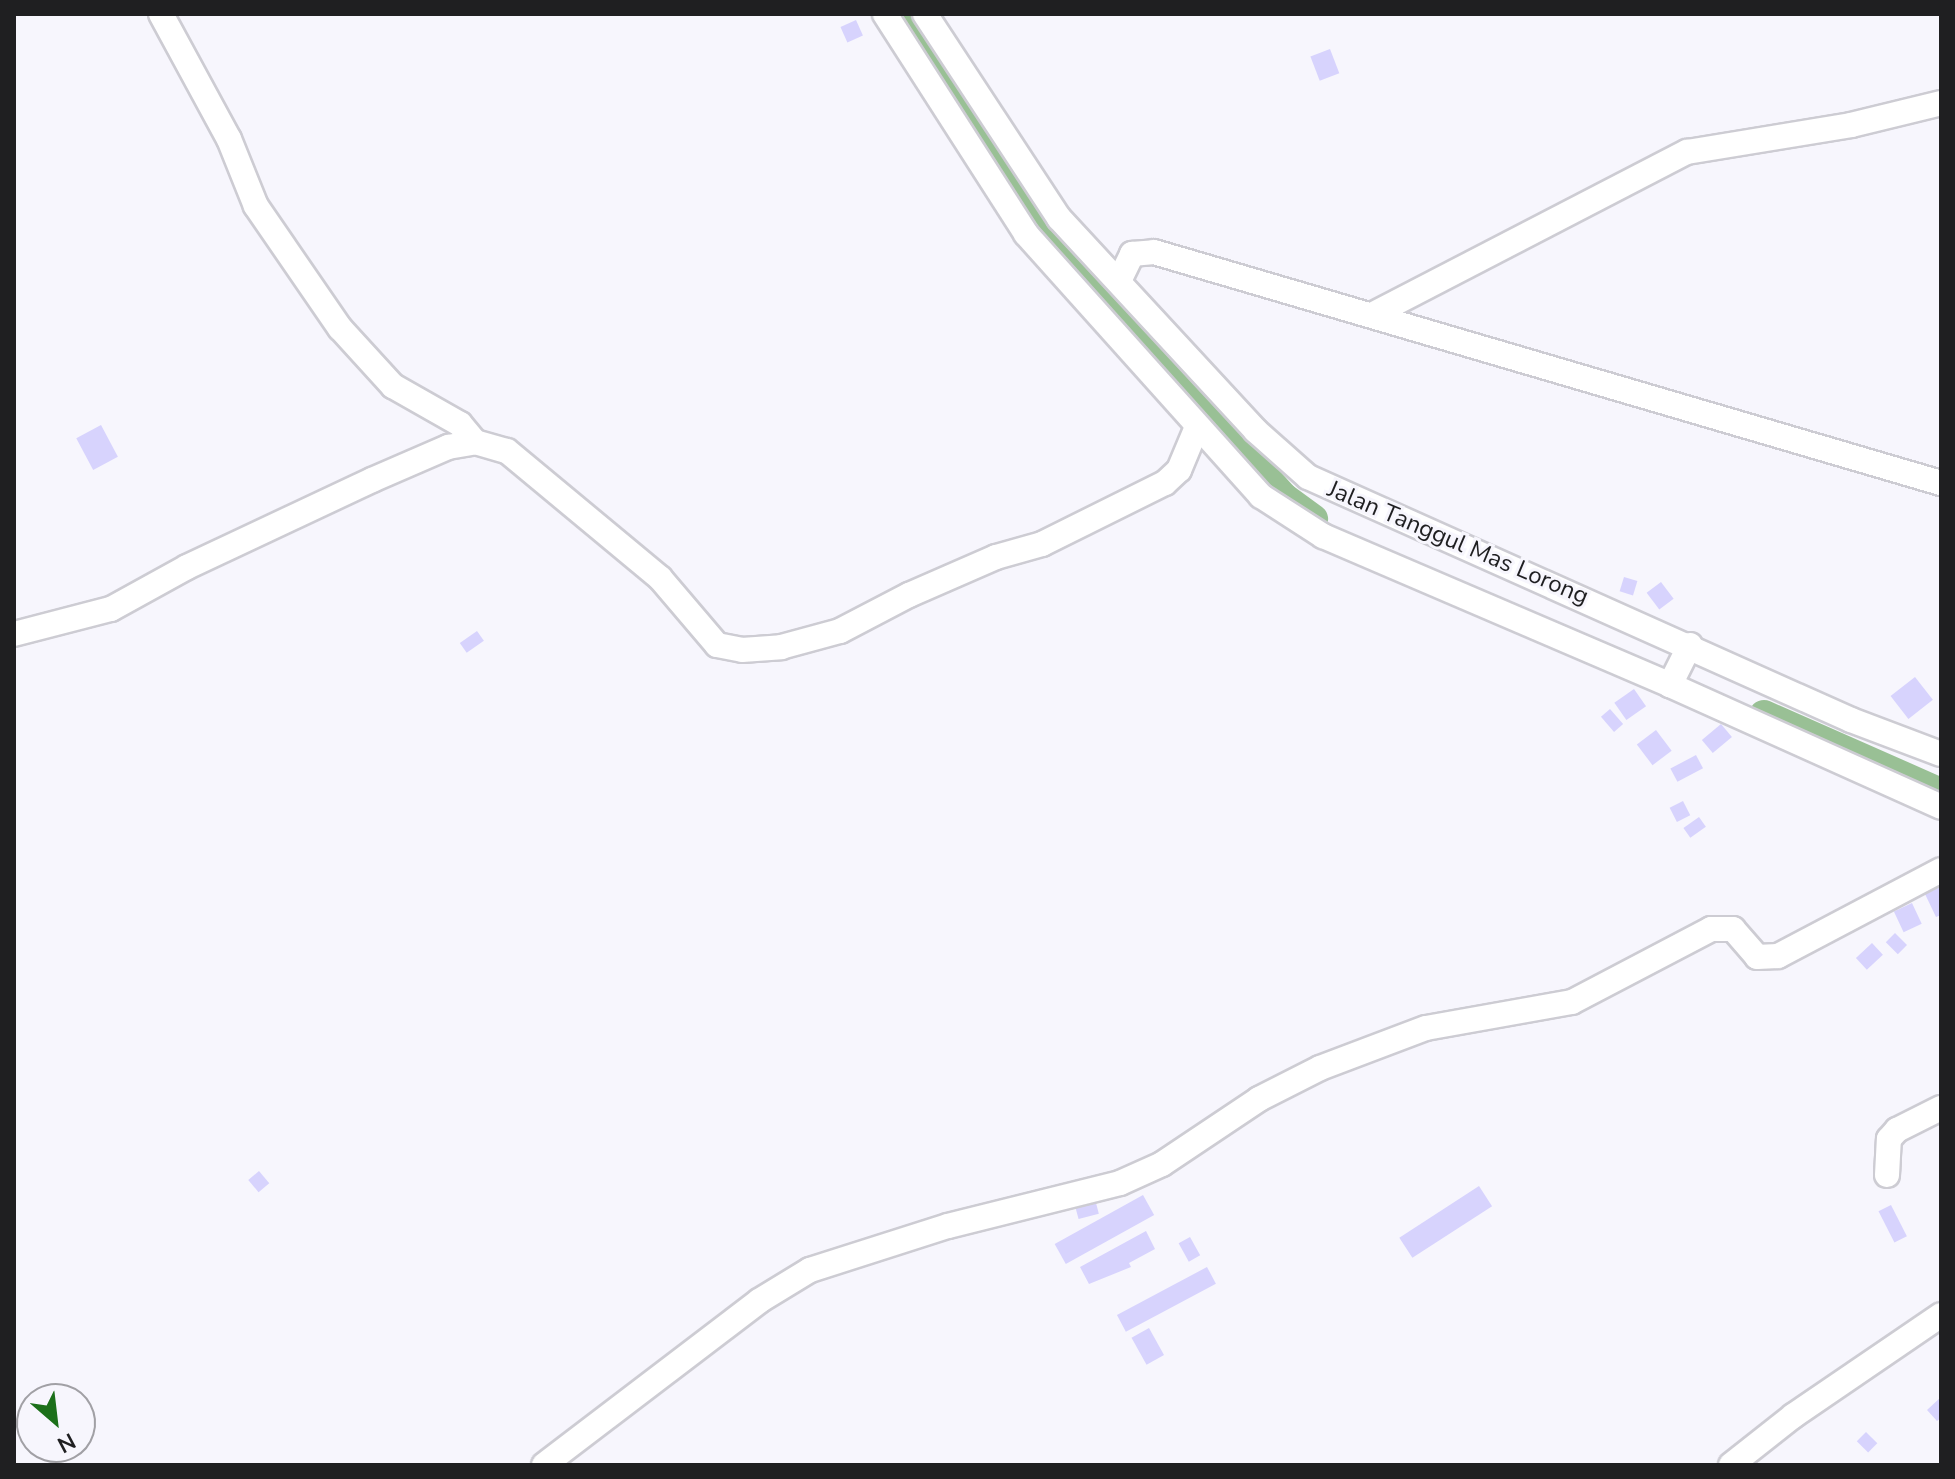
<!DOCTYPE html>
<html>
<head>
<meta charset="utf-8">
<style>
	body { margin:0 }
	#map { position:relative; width:1955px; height:1479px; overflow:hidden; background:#f7f6fd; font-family:"Nunito Sans",sans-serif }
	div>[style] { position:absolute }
	.river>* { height:30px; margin:-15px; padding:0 15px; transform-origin:15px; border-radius:15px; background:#99c095 }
	.building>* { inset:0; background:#d7d3fd; transform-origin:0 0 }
	.roads { filter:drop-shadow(2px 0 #cdccd3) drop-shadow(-2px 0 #cdccd3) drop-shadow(0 2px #cdccd3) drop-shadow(0 -2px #cdccd3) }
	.minor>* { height:24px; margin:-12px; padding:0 12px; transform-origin:12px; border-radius:12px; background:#fff }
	span { translate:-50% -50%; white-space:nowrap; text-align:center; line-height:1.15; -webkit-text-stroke:6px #f7f6fd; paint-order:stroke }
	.street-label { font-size:24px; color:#1f1f21 }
	.frame { position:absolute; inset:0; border:16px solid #1f1f21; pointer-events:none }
	.north { position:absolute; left:16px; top:1383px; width:80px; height:80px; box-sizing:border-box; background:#f7f6fd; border:2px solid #a1a0a5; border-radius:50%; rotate:152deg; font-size:22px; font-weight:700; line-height:32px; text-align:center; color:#1f1f21 }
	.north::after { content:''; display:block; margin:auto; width:28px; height:36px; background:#1c701a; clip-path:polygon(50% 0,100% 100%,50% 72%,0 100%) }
</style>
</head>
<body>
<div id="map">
	<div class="river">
		<i style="left:903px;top:14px;width:241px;rotate:57.9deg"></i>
		<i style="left:1031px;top:218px;width:377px;rotate:47.9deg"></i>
		<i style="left:1284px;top:498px;width:36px;rotate:36deg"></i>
		<i style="left:1764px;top:715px;width:193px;rotate:23.8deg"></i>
	</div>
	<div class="building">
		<i style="left:856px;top:20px;width:17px;height:17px;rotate:66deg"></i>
		<i style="left:1330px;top:49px;width:26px;height:21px;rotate:69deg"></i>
		<i style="left:101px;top:425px;width:36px;height:28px;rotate:62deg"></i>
		<i style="left:1624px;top:577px;width:14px;height:15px;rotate:17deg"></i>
		<i style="left:1661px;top:582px;width:21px;height:18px;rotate:53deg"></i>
		<i style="left:477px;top:631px;width:12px;height:21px;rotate:55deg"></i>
		<i style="left:1915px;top:677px;width:29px;height:31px;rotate:52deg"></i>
		<i style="left:1634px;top:689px;width:21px;height:24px;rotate:55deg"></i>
		<i style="left:1610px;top:709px;width:20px;height:12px;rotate:49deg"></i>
		<i style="left:1721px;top:724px;width:17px;height:25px;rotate:50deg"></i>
		<i style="left:1656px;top:730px;width:26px;height:24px;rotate:53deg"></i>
		<i style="left:1696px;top:755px;width:15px;height:29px;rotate:62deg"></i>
		<i style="left:1683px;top:801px;width:16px;height:15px;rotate:63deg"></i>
		<i style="left:1699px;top:817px;width:12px;height:19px;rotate:55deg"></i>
		<i style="clip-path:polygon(1940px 887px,1941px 915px,1936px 917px,1925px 894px)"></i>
		<i style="left:1912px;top:903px;width:23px;height:20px;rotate:65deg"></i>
		<i style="left:1895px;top:933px;width:17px;height:13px;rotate:45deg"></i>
		<i style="left:1872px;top:943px;width:16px;height:22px;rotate:47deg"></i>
		<i style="left:259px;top:1171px;width:16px;height:14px;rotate:50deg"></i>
		<i style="left:1479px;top:1186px;width:24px;height:95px;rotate:57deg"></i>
		<i style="left:1143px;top:1195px;width:23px;height:101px;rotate:61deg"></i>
		<i style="left:1096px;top:1203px;width:11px;height:21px;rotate:75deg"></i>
		<i style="left:1891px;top:1205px;width:35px;height:14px;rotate:63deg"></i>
		<i style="clip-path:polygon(1146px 1231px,1155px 1249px,1129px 1263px,1131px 1267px,1089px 1284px,1080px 1267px)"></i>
		<i style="left:1190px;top:1237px;width:21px;height:13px;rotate:61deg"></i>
		<i style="left:1207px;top:1267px;width:19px;height:102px;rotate:62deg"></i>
		<i style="left:1149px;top:1328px;width:31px;height:20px;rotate:61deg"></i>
		<i style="clip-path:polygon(1941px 1397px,1941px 1418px,1937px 1421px,1927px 1410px)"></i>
		<i style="left:1866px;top:1432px;width:16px;height:13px;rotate:45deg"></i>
	</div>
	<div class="roads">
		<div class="minor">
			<i style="left:161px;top:14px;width:142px;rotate:61.5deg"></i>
			<i style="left:229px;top:139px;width:72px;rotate:68.1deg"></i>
			<i style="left:256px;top:206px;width:148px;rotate:55.5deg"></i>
			<i style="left:340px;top:328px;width:79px;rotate:47.6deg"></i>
			<i style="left:393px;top:386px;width:77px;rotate:29.6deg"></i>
			<i style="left:460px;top:424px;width:23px;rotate:50deg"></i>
			<i style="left:885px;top:14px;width:261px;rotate:57.3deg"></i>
			<i style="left:1026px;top:234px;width:352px;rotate:48.1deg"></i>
			<i style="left:1261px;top:496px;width:74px;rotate:32.8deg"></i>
			<i style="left:1323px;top:536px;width:378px;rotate:23.2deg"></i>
			<i style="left:925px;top:14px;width:244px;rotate:56.7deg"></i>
			<i style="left:1059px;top:218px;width:290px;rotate:47.2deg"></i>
			<i style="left:1256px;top:431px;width:69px;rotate:41.5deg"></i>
			<i style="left:1308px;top:477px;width:595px;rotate:24.11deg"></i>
			<i style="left:1851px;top:720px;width:96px;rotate:20.7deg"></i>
			<i style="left:1120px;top:279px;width:28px;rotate:-64deg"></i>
			<i style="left:1132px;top:254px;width:22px;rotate:-5deg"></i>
			<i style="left:1154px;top:252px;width:820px;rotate:16.36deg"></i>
			<i style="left:1372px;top:315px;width:355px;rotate:-27.4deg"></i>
			<i style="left:1687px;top:152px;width:166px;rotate:-9.3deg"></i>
			<i style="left:1851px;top:125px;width:93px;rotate:-13.7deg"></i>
			<i style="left:14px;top:634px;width:100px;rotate:-14.5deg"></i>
			<i style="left:111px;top:609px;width:87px;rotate:-28.9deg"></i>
			<i style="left:187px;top:567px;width:204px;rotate:-25.2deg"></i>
			<i style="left:372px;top:480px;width:83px;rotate:-23.5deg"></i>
			<i style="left:448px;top:447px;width:27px;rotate:-10deg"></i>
			<i style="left:475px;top:442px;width:33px;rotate:16deg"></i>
			<i style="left:507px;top:451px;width:199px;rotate:39.7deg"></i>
			<i style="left:660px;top:578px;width:88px;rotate:49.6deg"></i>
			<i style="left:717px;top:645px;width:25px;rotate:11deg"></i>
			<i style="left:742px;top:650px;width:39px;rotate:-4deg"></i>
			<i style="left:781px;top:647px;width:61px;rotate:-15.2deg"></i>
			<i style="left:840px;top:631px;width:78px;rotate:-27.6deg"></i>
			<i style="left:909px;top:595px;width:95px;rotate:-23.6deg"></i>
			<i style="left:996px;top:557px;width:48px;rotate:-15.8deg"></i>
			<i style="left:1042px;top:544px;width:137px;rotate:-26.4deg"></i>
			<i style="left:1165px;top:483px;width:19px;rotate:-43deg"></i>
			<i style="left:1179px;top:470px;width:47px;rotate:-67.3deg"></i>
			<i style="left:1690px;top:645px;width:45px;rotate:116.6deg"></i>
			<i style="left:1670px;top:685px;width:297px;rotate:24.2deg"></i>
			<i style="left:1887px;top:1175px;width:36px;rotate:-87deg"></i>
			<i style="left:1889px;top:1139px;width:12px;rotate:-48deg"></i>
			<i style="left:1897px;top:1130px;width:49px;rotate:-26.6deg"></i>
			<i style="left:544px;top:1465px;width:270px;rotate:-37.3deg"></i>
			<i style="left:759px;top:1301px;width:60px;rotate:-31.3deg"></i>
			<i style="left:810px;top:1270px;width:145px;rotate:-17.7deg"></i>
			<i style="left:948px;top:1226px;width:177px;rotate:-14deg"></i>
			<i style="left:1120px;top:1183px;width:46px;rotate:-24.3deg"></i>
			<i style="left:1162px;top:1164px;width:117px;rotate:-33.8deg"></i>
			<i style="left:1259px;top:1099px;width:68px;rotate:-26.9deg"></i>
			<i style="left:1320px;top:1068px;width:113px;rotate:-20.7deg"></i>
			<i style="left:1426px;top:1028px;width:148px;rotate:-10.1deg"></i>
			<i style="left:1572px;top:1002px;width:157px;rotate:-27.7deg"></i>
			<i style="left:1711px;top:929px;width:22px"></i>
			<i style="left:1733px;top:929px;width:37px;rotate:49deg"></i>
			<i style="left:1757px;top:957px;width:21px;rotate:-3deg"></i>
			<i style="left:1778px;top:956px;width:184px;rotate:-27.8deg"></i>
			<i style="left:1731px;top:1465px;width:79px;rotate:-38.3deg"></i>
			<i style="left:1793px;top:1416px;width:179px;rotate:-34.3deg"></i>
		</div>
	</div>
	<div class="street-label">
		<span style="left:1458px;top:543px;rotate:23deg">Jalan Tanggul Mas Lorong</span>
	</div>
	<div class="frame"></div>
	<div class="north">N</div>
</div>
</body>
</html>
